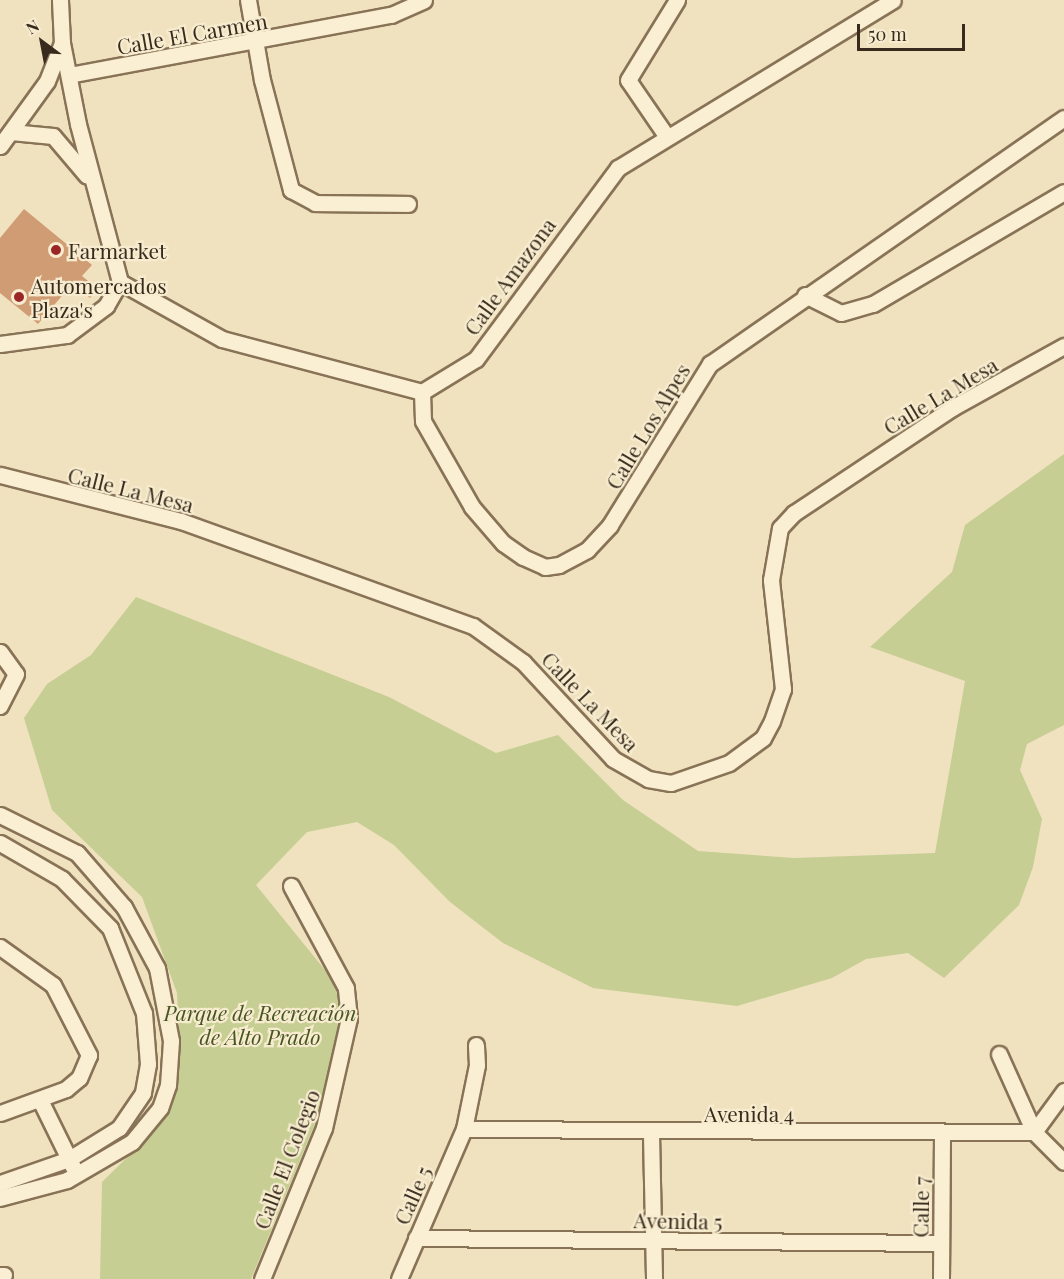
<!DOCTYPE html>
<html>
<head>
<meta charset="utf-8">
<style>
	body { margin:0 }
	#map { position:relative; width:1064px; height:1279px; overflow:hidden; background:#f0e2bf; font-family:"Playfair Display",serif }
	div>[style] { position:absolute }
	.green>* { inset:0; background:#c6ce93 }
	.building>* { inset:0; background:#cf9c74 }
	.roads { filter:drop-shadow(2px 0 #897357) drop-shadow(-2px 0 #897357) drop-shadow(0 2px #897357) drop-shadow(0 -2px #897357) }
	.minor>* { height:15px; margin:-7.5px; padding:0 7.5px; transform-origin:7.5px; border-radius:7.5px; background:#faefd3 }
	.dots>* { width:16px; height:16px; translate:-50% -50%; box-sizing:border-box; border:3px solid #f7eccf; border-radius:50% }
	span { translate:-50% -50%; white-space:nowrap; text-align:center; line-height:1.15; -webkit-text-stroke:4.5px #f7eccf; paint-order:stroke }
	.street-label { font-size:21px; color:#382a1c }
	.poi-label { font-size:21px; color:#382a1c }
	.left { translate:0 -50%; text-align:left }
	.park-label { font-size:21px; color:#475522; font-style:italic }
	.north { position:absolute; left:12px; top:12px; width:60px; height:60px; -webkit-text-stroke:4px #f7eccf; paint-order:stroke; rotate:328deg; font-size:16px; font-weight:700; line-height:24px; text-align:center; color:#382a1c }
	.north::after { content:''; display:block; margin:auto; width:21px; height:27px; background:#382a1c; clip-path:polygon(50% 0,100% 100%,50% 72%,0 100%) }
	.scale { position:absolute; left:857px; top:24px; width:108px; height:27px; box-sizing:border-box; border:3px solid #382a1c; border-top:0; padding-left:8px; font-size:18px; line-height:21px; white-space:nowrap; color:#382a1c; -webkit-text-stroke:4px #f7eccf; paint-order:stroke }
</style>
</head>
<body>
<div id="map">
	<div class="green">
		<i style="clip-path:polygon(1064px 454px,1064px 725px,1027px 744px,1020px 770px,1042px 819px,1033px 867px,1019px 905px,944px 978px,908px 953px,866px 959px,832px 978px,737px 1006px,593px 988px,503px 943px,450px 902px,394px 845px,357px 822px,307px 832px,256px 885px,329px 975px,340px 1000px,341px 1033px,326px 1097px,256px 1267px,251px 1279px,100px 1279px,102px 1182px,151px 1134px,173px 1096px,180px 1057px,177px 993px,142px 897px,52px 810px,24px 718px,47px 684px,91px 655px,136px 597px,389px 697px,496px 753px,558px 735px,623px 800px,698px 851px,794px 858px,935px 853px,965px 681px,870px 647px,952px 572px,965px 525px)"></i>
	</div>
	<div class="building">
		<i style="clip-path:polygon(24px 209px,92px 265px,82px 276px,98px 289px,90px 298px,72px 284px,38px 324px,0 293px,0 238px)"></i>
	</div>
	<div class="roads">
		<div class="minor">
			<i style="left:248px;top:0;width:81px;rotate:80.1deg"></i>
			<i style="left:262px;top:80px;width:114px;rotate:75.2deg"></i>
			<i style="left:291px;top:190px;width:27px;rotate:28deg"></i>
			<i style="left:315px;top:203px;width:93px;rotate:0.6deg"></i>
			<i style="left:69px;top:75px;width:328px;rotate:-10.6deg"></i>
			<i style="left:391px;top:15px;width:36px;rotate:-24deg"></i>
			<i style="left:11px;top:132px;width:42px;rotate:5.4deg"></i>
			<i style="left:53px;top:136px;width:52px;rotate:49.6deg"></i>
			<i style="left:665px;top:134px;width:65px;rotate:-124.4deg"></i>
			<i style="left:628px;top:80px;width:94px;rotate:-58.5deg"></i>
			<i style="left:0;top:146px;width:80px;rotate:-54.1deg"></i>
			<i style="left:47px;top:81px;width:41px;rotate:-68.5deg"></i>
			<i style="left:120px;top:282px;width:117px;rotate:29.2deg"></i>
			<i style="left:222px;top:339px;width:207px;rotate:14.8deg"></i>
			<i style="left:422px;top:392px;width:63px;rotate:-31.4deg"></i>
			<i style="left:476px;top:359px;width:238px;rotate:-53.4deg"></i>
			<i style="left:618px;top:168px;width:322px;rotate:-31.4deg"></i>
			<i style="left:805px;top:295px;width:40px;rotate:26.6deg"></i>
			<i style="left:841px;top:313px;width:33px;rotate:-16deg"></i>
			<i style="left:873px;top:304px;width:221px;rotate:-30.4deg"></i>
			<i style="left:0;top:344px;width:68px;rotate:-7.7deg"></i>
			<i style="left:67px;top:335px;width:49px;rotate:-36.6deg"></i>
			<i style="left:106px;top:306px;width:28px;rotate:-60deg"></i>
			<i style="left:120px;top:282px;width:163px;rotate:-104.9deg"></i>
			<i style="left:78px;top:124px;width:83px;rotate:-101.2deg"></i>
			<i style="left:62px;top:43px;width:43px;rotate:-92.7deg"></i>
			<i style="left:422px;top:392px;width:29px;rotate:88deg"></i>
			<i style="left:423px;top:421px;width:99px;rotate:60.3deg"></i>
			<i style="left:472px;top:507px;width:48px;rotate:49.3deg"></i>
			<i style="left:503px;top:543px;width:24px;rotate:35deg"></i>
			<i style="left:523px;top:557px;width:24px;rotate:24deg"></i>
			<i style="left:545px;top:567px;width:14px;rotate:-8deg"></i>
			<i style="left:559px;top:565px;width:32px;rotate:-28deg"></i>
			<i style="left:587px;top:550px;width:34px;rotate:-47deg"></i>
			<i style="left:610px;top:525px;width:190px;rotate:-58.2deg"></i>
			<i style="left:710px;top:364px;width:431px;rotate:-34.8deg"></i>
			<i style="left:0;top:475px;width:187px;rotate:14.3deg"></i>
			<i style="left:181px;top:521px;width:310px;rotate:19.8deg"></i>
			<i style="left:473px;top:626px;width:62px;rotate:35.8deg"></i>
			<i style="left:523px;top:662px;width:132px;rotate:47.1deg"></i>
			<i style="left:613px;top:759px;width:40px;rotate:29.7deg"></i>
			<i style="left:648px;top:779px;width:23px;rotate:10deg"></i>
			<i style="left:671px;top:783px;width:61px;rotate:-19deg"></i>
			<i style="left:729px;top:763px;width:42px;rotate:-36.3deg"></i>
			<i style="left:763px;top:738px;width:19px;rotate:-62deg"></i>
			<i style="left:772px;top:721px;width:34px;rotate:-71deg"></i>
			<i style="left:783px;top:689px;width:110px;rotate:-96.3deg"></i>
			<i style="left:771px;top:580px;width:53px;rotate:-80.2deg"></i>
			<i style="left:780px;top:528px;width:21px;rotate:-47deg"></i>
			<i style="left:794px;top:513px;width:190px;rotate:-33.6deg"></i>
			<i style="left:952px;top:408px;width:128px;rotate:-29deg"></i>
			<i style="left:0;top:652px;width:27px;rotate:54deg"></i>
			<i style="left:16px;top:674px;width:36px;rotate:117deg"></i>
			<i style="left:0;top:815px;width:86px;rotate:26.3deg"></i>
			<i style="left:77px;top:853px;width:72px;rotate:49deg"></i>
			<i style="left:124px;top:907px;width:69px;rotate:61.6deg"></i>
			<i style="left:157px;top:968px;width:74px;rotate:79.1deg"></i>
			<i style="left:171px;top:1041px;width:44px;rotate:93.9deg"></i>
			<i style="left:168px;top:1085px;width:24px;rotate:109deg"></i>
			<i style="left:160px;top:1108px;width:44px;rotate:129.5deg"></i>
			<i style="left:132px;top:1142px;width:75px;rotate:149.7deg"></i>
			<i style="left:67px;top:1180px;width:69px;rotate:165deg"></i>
			<i style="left:0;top:843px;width:72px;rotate:30.1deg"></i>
			<i style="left:62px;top:879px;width:69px;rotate:45.6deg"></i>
			<i style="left:110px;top:928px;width:92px;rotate:68.2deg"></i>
			<i style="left:144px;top:1013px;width:51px;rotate:85.5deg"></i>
			<i style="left:148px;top:1064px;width:29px;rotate:100deg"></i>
			<i style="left:143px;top:1093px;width:42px;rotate:124.4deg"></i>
			<i style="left:119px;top:1128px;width:59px;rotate:148.2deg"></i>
			<i style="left:69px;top:1159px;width:73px;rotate:160.8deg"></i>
			<i style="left:0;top:947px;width:65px;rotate:35.6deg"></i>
			<i style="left:53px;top:985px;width:79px;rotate:62.8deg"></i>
			<i style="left:89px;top:1055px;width:25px;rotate:113deg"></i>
			<i style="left:79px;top:1078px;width:17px;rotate:140deg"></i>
			<i style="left:66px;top:1089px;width:70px;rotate:160deg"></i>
			<i style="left:999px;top:1054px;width:85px;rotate:65.8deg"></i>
			<i style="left:41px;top:1102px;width:72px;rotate:63.8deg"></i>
			<i style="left:464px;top:1129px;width:570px;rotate:0.3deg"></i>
			<i style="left:1034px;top:1132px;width:51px;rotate:-53.8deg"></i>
			<i style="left:1034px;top:1132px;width:42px;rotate:45deg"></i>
			<i style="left:651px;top:1134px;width:145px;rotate:88.8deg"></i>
			<i style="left:416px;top:1238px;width:524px;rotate:0.55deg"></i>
			<i style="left:0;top:1275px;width:4px"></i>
			<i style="left:262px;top:1279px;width:163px;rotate:-67.7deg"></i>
			<i style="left:324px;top:1128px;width:113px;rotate:-77.2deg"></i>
			<i style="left:349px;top:1018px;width:30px;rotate:-96deg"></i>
			<i style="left:346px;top:988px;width:116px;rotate:-118.3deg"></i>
			<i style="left:399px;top:1279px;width:163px;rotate:-66.6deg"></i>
			<i style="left:464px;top:1129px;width:65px;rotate:-78.5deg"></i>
			<i style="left:477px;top:1065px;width:20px;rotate:-93deg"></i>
			<i style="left:941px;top:1279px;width:144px;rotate:-89.6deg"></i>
		</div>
	</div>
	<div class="dots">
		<i style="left:56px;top:250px;background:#9a2725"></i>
		<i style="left:19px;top:297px;background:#9a2725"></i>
	</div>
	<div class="street-label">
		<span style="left:192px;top:33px;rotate:-10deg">Calle El Carmen</span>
		<span style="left:509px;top:276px;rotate:-54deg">Calle Amazona</span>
		<span style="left:940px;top:395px;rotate:-31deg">Calle La Mesa</span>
		<span style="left:647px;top:426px;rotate:-59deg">Calle Los Alpes</span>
		<span style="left:131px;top:489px;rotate:14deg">Calle La Mesa</span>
		<span style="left:591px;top:701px;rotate:46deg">Calle La Mesa</span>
		<span style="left:749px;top:1113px">Avenida 4</span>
		<span style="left:286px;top:1159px;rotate:-69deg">Calle El Colegio</span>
		<span style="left:412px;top:1195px;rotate:-66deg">Calle 5</span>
		<span style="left:920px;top:1207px;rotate:-89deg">Calle 7</span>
		<span style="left:678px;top:1220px;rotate:1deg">Avenida 5</span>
	</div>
	<div class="poi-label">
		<span class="left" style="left:68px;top:250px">Farmarket</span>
		<span class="left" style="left:31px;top:297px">Automercados<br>Plaza's</span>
	</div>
	<div class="park-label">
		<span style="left:260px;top:1024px">Parque de Recreación<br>de Alto Prado</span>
	</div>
	<div class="north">N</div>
	<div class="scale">50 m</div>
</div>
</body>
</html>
